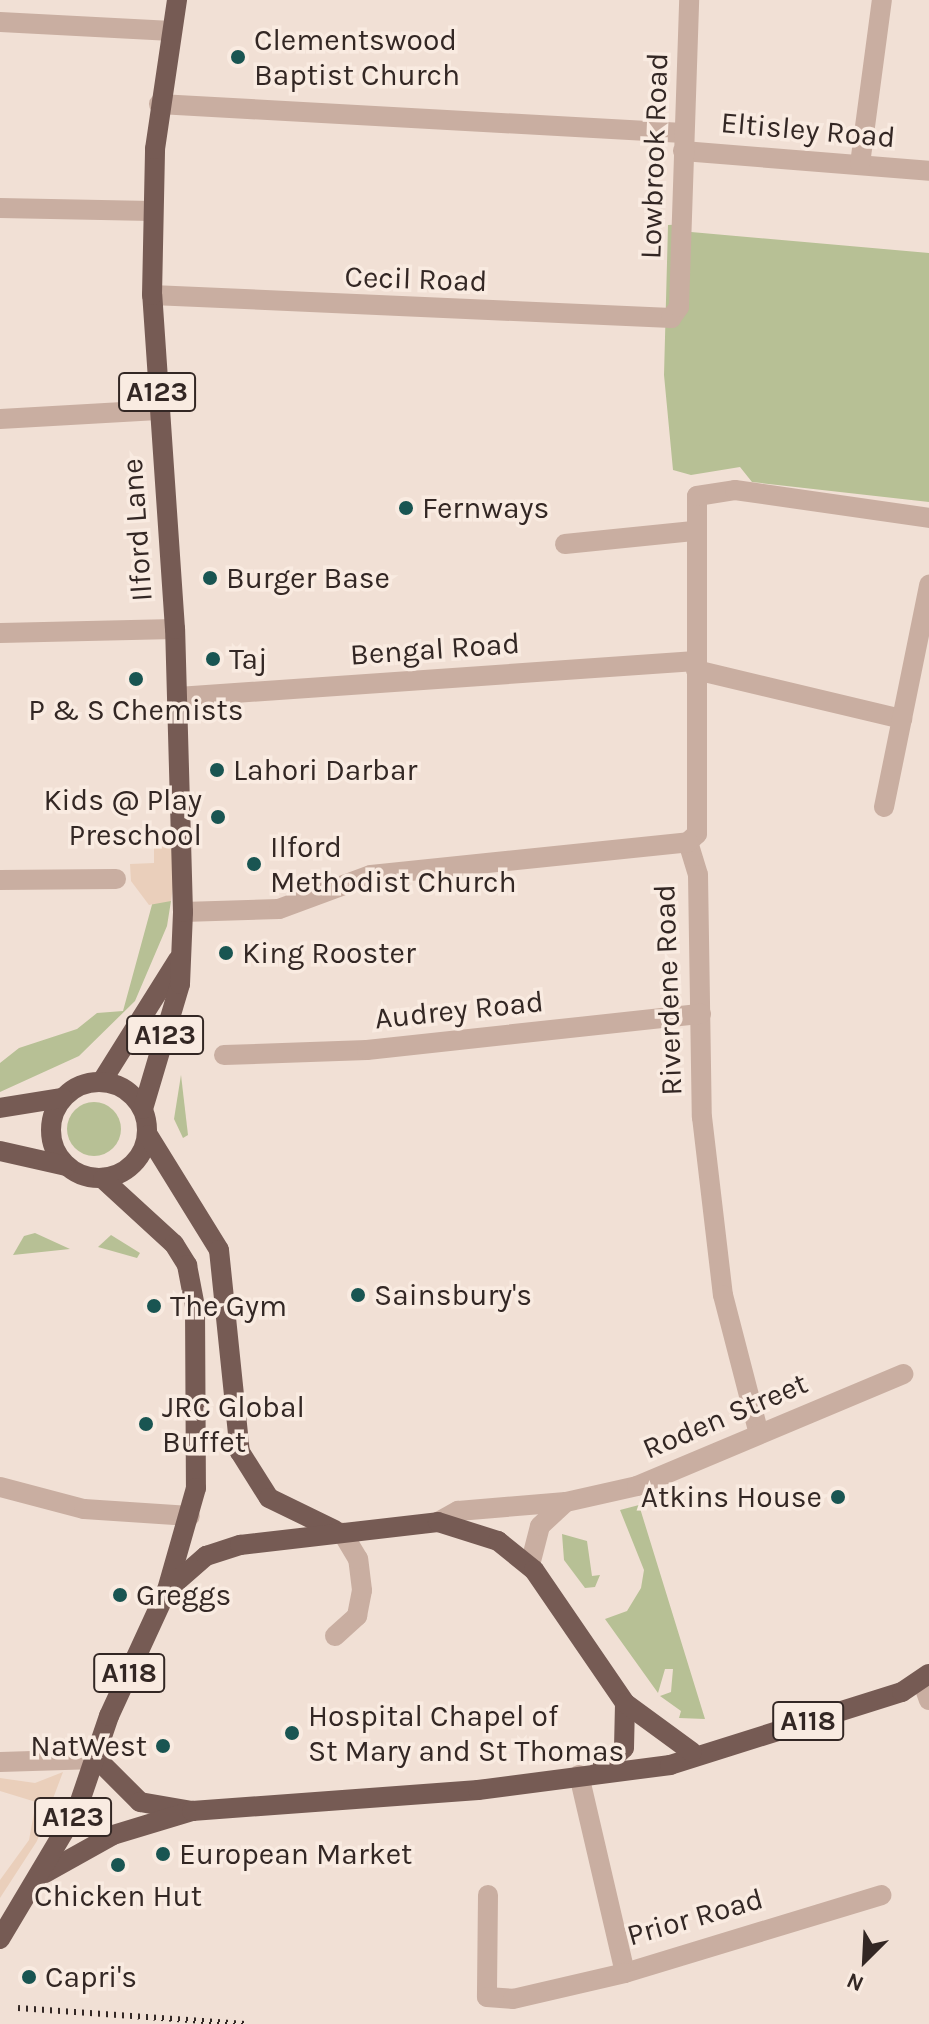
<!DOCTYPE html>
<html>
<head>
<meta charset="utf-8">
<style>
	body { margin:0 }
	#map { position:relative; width:929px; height:2024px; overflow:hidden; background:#f1e0d5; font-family:Karla,sans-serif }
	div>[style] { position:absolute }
	.green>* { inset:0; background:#b7c095 }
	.round { border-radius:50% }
	.plaza>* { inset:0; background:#eacfbb }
	.street>* { height:20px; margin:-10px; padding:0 10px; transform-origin:10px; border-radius:10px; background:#c9aea1 }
	.primary>* { height:20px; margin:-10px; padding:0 10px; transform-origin:10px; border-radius:10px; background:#765b54 }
	.primary>.ring { margin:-10px; padding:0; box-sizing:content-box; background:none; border:20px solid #765b54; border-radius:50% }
	.rail>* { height:6px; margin-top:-3px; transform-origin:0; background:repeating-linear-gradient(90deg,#332724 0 2px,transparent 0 8px) }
	.dots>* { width:22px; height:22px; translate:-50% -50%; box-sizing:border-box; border:4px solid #f9ebe1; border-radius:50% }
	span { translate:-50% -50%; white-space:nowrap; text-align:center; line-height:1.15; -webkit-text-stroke:7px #f9ebe1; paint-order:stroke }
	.shield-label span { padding:2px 6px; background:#f9ebe1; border:2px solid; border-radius:6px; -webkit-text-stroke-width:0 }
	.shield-label { font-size:28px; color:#332724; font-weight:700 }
	.poi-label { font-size:30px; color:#332724 }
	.left { translate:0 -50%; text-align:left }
	.right { translate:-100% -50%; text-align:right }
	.street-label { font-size:30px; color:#332724 }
	.north { position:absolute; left:825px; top:1920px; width:80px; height:80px; -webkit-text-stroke:6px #f9ebe1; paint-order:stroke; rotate:204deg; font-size:22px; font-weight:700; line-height:32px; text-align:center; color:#332724 }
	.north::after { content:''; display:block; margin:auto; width:28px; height:36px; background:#332724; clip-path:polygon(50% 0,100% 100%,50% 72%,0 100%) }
</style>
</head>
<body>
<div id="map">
	<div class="green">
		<i style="clip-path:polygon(691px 224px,691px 232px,929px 253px,929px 502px,752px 482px,740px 467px,691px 475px,673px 470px,664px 375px,668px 225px)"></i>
		<i style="clip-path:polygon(153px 901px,171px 901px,167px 926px,135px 1001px,79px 1056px,0 1092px,0 1063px,19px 1048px,77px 1029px,97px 1013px,123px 1011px)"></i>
		<i style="clip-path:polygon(181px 1075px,188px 1135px,183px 1138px,174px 1119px)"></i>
		<i class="round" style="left:67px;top:1102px;width:54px;height:54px"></i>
		<i style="clip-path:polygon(35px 1233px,70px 1249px,13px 1255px,24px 1236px)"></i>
		<i style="clip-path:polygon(111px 1235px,140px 1253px,137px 1258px,98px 1247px)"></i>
		<i style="clip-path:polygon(639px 1505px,705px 1719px,679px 1718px,681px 1711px,660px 1696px,671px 1692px,673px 1669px,665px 1669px,658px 1693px,605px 1619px,627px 1611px,641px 1588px,644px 1570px,620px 1510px)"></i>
		<i style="clip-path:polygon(562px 1534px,587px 1541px,592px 1576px,600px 1575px,595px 1587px,585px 1588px,564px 1560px)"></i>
	</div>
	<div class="plaza">
		<i style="clip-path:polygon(154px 845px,174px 846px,174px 880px,171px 901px,149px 905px,131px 881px,130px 864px,154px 863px)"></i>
		<i style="clip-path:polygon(63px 1772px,37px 1841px,0 1898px,0 1880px,29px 1840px,36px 1802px,0 1791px,0 1778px,35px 1783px)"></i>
	</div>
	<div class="street">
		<i style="left:0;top:22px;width:172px;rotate:3deg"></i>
		<i style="left:159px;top:104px;width:525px;rotate:3.17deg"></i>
		<i style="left:683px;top:151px;width:247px;rotate:4.6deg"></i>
		<i style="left:860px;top:164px;width:165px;rotate:-82.4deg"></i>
		<i style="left:0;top:208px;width:152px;rotate:1.1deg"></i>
		<i style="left:152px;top:295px;width:520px;rotate:2.54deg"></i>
		<i style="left:671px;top:318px;width:14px;rotate:-54deg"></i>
		<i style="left:679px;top:307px;width:307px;rotate:-88.1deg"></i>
		<i style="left:0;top:419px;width:158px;rotate:-3.3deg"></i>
		<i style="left:565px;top:544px;width:129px;rotate:-5.8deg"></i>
		<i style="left:0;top:633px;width:175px;rotate:-1.3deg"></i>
		<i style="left:696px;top:670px;width:212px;rotate:13.4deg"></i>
		<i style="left:178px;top:697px;width:519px;rotate:-3.98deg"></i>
		<i style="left:884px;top:807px;width:227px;rotate:-78.5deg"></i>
		<i style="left:688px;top:842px;width:34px;rotate:73deg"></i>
		<i style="left:698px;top:875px;width:242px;rotate:89.1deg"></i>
		<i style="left:702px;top:1117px;width:179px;rotate:83.3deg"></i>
		<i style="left:723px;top:1295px;width:144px;rotate:75.5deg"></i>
		<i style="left:688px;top:842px;width:12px;rotate:-42deg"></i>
		<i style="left:697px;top:834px;width:338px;rotate:-90deg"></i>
		<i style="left:697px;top:496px;width:38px;rotate:-9deg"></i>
		<i style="left:735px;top:490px;width:196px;rotate:8.2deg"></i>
		<i style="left:0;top:880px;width:116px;rotate:-0.5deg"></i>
		<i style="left:183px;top:912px;width:96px;rotate:-1.8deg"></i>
		<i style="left:279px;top:909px;width:98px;rotate:-20.3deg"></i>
		<i style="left:371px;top:875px;width:319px;rotate:-5.9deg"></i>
		<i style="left:224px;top:1055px;width:143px;rotate:-2deg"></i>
		<i style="left:367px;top:1050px;width:336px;rotate:-6.2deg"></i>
		<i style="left:0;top:1487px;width:87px;rotate:14.7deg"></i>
		<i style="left:84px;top:1509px;width:106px;rotate:3.8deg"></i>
		<i style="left:438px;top:1522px;width:23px;rotate:-29deg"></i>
		<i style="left:458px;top:1511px;width:108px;rotate:-4.8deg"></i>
		<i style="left:566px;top:1502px;width:73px;rotate:-12.7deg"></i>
		<i style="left:637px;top:1486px;width:289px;rotate:-22.8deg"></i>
		<i style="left:530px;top:1565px;width:40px;rotate:-75.6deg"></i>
		<i style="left:540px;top:1526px;width:35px;rotate:-43deg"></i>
		<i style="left:335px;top:1636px;width:30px;rotate:-42deg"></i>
		<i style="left:357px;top:1616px;width:26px;rotate:-79deg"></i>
		<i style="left:362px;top:1590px;width:31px;rotate:-97deg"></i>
		<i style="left:358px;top:1559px;width:31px;rotate:-121deg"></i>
		<i style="left:923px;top:1683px;width:18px;rotate:71deg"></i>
		<i style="left:0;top:1762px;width:97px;rotate:-1.8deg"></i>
		<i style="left:579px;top:1775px;width:203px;rotate:76.9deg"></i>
		<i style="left:625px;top:1973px;width:268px;rotate:-16.9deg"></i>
		<i style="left:488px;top:1895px;width:102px;rotate:90.6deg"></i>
		<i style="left:487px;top:1997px;width:26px;rotate:4deg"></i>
		<i style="left:513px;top:1999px;width:115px;rotate:-13.1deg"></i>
	</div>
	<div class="primary">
		<i style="left:102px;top:1081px;width:143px;rotate:-57.9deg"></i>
		<i class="ring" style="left:51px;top:1082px;width:76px;height:76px"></i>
		<i style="left:0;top:1108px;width:63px;rotate:-9.2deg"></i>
		<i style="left:143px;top:1109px;width:130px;rotate:-73.5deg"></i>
		<i style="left:180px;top:984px;width:72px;rotate:-87.6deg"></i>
		<i style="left:183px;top:912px;width:283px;rotate:-91.6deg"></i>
		<i style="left:175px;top:629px;width:335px;rotate:-93.9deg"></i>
		<i style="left:152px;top:295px;width:146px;rotate:-88.8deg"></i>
		<i style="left:155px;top:149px;width:151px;rotate:-81.6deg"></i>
		<i style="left:148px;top:1135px;width:135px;rotate:58.3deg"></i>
		<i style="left:219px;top:1250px;width:203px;rotate:84.1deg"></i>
		<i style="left:240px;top:1452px;width:54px;rotate:57.8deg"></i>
		<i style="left:269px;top:1498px;width:73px;rotate:25.9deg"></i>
		<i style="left:0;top:1151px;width:68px;rotate:12.8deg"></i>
		<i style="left:103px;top:1179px;width:96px;rotate:42.5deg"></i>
		<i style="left:174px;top:1244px;width:25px;rotate:58deg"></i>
		<i style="left:187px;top:1265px;width:43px;rotate:79.2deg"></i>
		<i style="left:195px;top:1307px;width:181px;rotate:89.7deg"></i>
		<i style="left:196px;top:1488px;width:106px;rotate:105.9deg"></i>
		<i style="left:97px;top:1759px;width:61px;rotate:45deg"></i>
		<i style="left:140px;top:1802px;width:53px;rotate:9.8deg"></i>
		<i style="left:596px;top:1774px;width:38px;rotate:-43deg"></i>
		<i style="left:624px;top:1748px;width:45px;rotate:-88.7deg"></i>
		<i style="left:45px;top:1873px;width:78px;rotate:-29.2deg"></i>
		<i style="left:113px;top:1835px;width:83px;rotate:-16.9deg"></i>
		<i style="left:192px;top:1811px;width:287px;rotate:-4.2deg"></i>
		<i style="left:478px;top:1790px;width:194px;rotate:-7.4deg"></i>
		<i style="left:670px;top:1765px;width:243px;rotate:-17.5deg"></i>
		<i style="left:902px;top:1692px;width:32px;rotate:-34deg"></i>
		<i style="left:0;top:1939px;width:150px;rotate:-59.2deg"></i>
		<i style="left:77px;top:1810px;width:99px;rotate:-71.2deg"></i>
		<i style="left:109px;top:1716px;width:139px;rotate:-65.3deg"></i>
		<i style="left:167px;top:1590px;width:52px;rotate:-41.1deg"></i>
		<i style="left:206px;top:1556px;width:36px;rotate:-18deg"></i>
		<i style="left:240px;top:1545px;width:199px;rotate:-6.6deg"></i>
		<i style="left:438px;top:1522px;width:63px;rotate:17.6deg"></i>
		<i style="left:498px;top:1541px;width:46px;rotate:38.9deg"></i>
		<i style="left:534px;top:1570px;width:161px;rotate:55.6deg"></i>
		<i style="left:625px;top:1703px;width:83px;rotate:36.2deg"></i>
	</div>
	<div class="rail">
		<i style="left:18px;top:2008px;width:228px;rotate:4deg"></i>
	</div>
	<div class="dots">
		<i style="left:238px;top:57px;background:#195552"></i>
		<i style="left:406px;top:508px;background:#195552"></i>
		<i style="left:210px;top:578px;background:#195552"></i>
		<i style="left:213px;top:659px;background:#195552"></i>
		<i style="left:136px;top:679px;background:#195552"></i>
		<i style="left:217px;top:770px;background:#195552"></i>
		<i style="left:218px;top:817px;background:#195552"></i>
		<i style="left:254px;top:864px;background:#195552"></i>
		<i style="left:226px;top:953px;background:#195552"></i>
		<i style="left:358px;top:1295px;background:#195552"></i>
		<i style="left:154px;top:1306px;background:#195552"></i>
		<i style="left:146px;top:1424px;background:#195552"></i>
		<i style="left:838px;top:1497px;background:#195552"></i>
		<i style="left:120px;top:1595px;background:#195552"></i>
		<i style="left:292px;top:1733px;background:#195552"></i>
		<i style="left:163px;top:1746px;background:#195552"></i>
		<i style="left:163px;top:1854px;background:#195552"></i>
		<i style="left:118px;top:1865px;background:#195552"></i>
		<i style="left:29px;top:1977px;background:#195552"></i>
	</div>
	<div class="shield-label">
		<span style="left:157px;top:392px">A123</span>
		<span style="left:165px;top:1035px">A123</span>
		<span style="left:129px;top:1673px">A118</span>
		<span style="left:808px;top:1721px">A118</span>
		<span style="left:73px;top:1817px">A123</span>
	</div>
	<div class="poi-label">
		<span class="left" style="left:254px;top:57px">Clementswood<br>Baptist Church</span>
		<span class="left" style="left:422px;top:508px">Fernways</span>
		<span class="left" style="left:226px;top:578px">Burger Base</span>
		<span class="left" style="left:229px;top:659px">Taj</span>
		<span style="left:136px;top:710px">P &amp; S Chemists</span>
		<span class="left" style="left:233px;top:770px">Lahori Darbar</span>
		<span class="right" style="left:202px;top:817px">Kids @ Play<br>Preschool</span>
		<span class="left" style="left:270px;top:864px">Ilford<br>Methodist Church</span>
		<span class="left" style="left:242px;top:953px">King Rooster</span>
		<span class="left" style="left:374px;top:1295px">Sainsbury's</span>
		<span class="left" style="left:170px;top:1306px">The Gym</span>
		<span class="left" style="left:162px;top:1424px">JRC Global<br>Buffet</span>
		<span class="right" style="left:822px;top:1497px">Atkins House</span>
		<span class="left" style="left:136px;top:1595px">Greggs</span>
		<span class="left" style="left:308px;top:1733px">Hospital Chapel of<br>St Mary and St Thomas</span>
		<span class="right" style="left:147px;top:1746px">NatWest</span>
		<span class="left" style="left:179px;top:1854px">European Market</span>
		<span style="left:118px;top:1896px">Chicken Hut</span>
		<span class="left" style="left:45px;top:1977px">Capri's</span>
	</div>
	<div class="street-label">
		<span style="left:808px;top:130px;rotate:5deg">Eltisley Road</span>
		<span style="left:654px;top:156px;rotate:-88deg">Lowbrook Road</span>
		<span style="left:416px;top:279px;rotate:2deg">Cecil Road</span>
		<span style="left:137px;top:530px;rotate:-94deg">Ilford Lane</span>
		<span style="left:435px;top:649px;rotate:-4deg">Bengal Road</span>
		<span style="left:668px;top:990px;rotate:-92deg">Riverdene Road</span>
		<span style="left:459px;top:1010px;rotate:-6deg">Audrey Road</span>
		<span style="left:725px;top:1416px;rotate:-23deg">Roden Street</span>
		<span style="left:695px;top:1917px;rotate:-16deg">Prior Road</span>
	</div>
	<div class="north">N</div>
</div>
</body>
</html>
